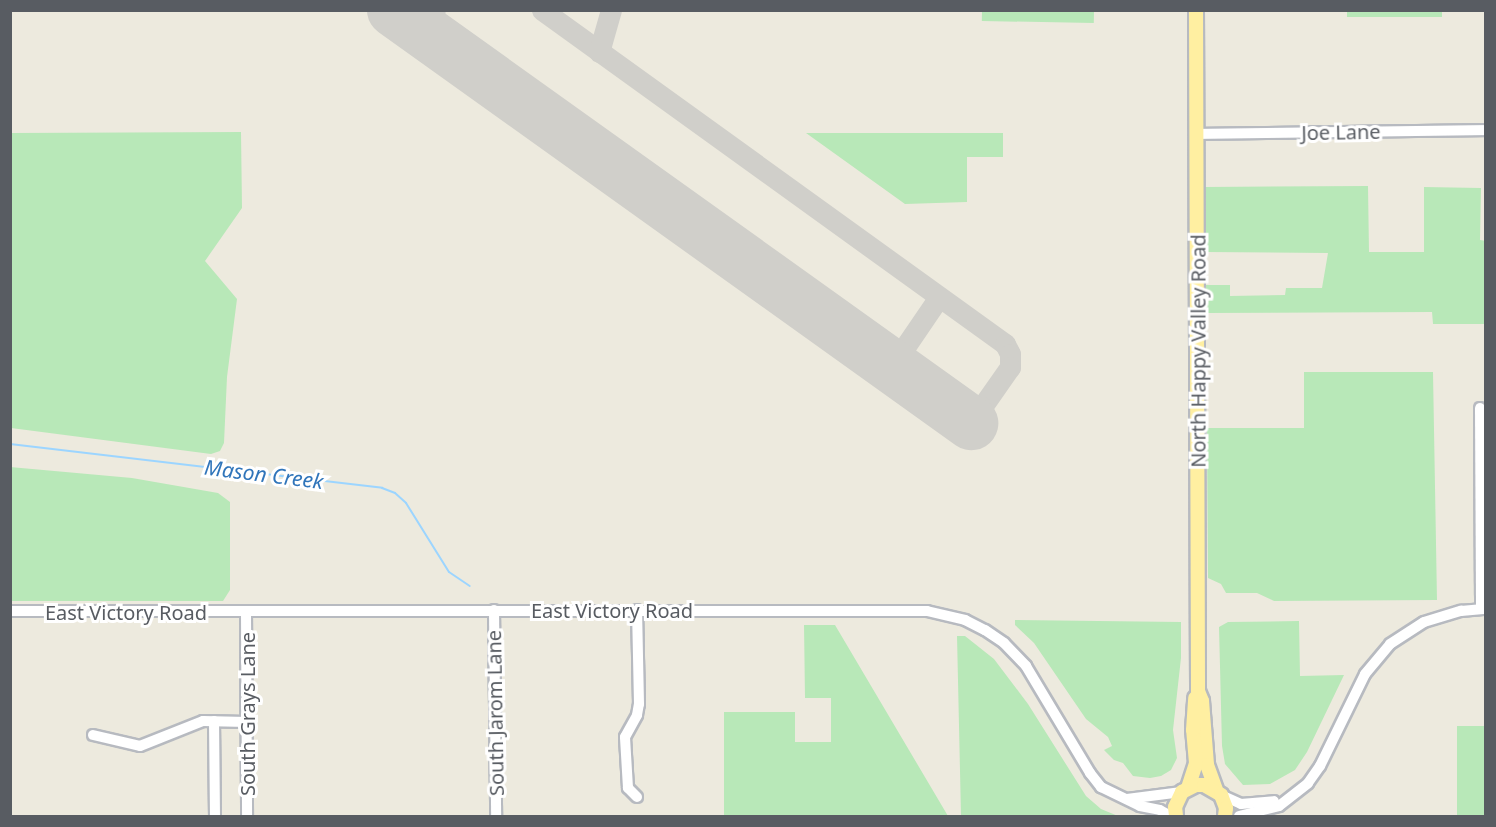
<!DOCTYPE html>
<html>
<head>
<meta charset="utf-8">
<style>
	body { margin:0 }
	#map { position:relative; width:1496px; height:827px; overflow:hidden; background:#edeade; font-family:"Noto Sans",sans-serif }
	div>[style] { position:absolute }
	.green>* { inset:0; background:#b8e8b8; transform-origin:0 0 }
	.stream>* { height:2px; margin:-1px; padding:0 1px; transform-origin:1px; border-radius:1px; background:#9cd5ff }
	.taxiway>* { height:21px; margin:-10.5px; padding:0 10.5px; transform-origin:10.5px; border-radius:10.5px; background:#d0cfca }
	.runway>* { height:54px; margin:-27px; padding:0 27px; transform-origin:27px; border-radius:27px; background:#d0cfca }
	.roads { filter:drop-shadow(2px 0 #b7bac0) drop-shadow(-2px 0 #b7bac0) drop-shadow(0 2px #b7bac0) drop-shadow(0 -2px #b7bac0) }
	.minor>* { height:10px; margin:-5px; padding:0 5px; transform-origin:5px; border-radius:5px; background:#fff }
	.major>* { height:14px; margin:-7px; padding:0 7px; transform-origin:7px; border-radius:7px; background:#ffefa1 }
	span { translate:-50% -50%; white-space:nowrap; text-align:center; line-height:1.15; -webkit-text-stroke:6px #fff; paint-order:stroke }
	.street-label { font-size:20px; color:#585c62 }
	.water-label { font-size:21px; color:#3075ba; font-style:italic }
	.frame { position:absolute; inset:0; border:12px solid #585c62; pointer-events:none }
</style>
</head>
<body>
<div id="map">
	<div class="green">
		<i style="left:982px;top:10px;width:112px;height:11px;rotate:1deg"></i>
		<i style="left:1347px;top:11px;width:95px;height:6px"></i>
		<i style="clip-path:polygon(241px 132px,242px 208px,205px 261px,237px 299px,227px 377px,224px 443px,220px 451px,211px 454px,11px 428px,11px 133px)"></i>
		<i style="clip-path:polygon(806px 133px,1003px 133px,1003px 157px,967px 157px,967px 202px,905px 204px)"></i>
		<i style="clip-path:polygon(1368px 186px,1369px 252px,1424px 252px,1424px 187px,1481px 188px,1480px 240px,1486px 241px,1485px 324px,1433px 324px,1432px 312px,1206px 313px,1206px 285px,1230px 285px,1230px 296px,1285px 295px,1286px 288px,1322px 288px,1328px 253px,1206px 252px,1205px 187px)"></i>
		<i style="clip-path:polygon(1304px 372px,1433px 372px,1437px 600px,1274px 601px,1257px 593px,1226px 593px,1221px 584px,1208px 578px,1207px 428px,1304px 428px)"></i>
		<i style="clip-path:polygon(10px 467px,132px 478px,218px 493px,230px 502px,230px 590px,223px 601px,11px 601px)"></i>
		<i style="clip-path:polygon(1015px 620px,1181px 622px,1181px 658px,1173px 730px,1177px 758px,1171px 770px,1161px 776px,1150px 778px,1133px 776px,1123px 763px,1114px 760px,1104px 750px,1112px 746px,1108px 737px,1086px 719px,1034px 643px,1015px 625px)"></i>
		<i style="clip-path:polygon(1299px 621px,1300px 676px,1344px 675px,1307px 752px,1295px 770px,1270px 784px,1243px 785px,1225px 764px,1222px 746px,1219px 627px,1228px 622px)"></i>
		<i style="clip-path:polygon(804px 625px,835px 625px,948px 816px,724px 816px,724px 712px,795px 712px,795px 742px,831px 742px,831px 698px,805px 698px)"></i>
		<i style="clip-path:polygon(957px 636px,965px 636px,994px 659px,1028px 704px,1086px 796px,1101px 809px,1118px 816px,961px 816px)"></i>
		<i style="left:1457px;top:726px;width:28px;height:90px"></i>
	</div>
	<div class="stream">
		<i style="left:10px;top:444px;width:375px;rotate:6.7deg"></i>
		<i style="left:382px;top:488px;width:14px;rotate:21deg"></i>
		<i style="left:395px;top:493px;width:15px;rotate:42deg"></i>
		<i style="left:406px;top:503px;width:81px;rotate:58.1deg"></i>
		<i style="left:449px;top:572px;width:25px;rotate:34deg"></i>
	</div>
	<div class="taxiway">
		<i style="left:542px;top:10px;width:571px;rotate:35.81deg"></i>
		<i style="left:1005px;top:344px;width:11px;rotate:63deg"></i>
		<i style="left:1010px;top:354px;width:13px;rotate:90deg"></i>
		<i style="left:1010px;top:367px;width:49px;rotate:125deg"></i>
		<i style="left:982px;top:407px;width:22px;rotate:153deg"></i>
		<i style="left:421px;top:30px;width:24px;rotate:-55deg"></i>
		<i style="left:599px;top:52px;width:44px;rotate:-74.1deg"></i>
		<i style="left:892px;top:366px;width:83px;rotate:-55.7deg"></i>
	</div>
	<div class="runway">
		<i style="left:394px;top:10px;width:710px;rotate:35.59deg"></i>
	</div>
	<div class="roads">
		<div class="minor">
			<i style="left:1197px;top:134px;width:289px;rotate:-0.8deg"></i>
			<i style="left:1480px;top:408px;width:201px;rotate:89.7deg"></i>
			<i style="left:494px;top:610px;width:206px;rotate:89.4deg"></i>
			<i style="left:10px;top:611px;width:917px"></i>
			<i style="left:927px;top:611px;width:39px;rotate:13deg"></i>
			<i style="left:965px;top:620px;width:22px;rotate:27deg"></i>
			<i style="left:985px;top:630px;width:23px;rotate:34deg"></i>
			<i style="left:1004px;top:643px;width:32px;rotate:46deg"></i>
			<i style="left:1026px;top:666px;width:125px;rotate:59.1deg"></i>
			<i style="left:1090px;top:773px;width:18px;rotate:52deg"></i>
			<i style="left:1101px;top:787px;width:43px;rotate:26deg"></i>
			<i style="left:1140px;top:806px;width:20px;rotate:11deg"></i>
			<i style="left:1160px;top:810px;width:13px;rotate:29deg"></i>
			<i style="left:246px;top:612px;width:204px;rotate:89.7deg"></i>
			<i style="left:214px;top:721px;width:95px;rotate:89.4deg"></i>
			<i style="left:93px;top:735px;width:48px;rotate:13.2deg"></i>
			<i style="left:140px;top:746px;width:68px;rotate:-21.6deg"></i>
			<i style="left:203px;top:721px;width:44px;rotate:1.3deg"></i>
			<i style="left:1221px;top:795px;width:22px;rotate:24deg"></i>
			<i style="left:1241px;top:804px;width:33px;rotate:-5deg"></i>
			<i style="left:637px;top:797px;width:13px;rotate:-135deg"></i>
			<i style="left:628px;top:788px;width:51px;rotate:-93.4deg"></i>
			<i style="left:625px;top:737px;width:25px;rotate:-61deg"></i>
			<i style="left:637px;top:715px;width:11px;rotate:-80deg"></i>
			<i style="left:639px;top:704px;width:94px;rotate:-91.2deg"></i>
			<i style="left:1127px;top:799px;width:55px;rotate:-7.3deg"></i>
			<i style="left:1239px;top:816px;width:41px;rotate:-14deg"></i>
			<i style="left:1279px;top:806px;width:37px;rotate:-38deg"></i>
			<i style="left:1308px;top:783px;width:21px;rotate:-55deg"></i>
			<i style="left:1320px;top:766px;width:102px;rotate:-63.9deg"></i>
			<i style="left:1365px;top:674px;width:39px;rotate:-50deg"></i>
			<i style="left:1390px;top:644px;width:40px;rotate:-32.9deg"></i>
			<i style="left:1424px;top:622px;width:39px;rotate:-17deg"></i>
			<i style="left:1461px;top:611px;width:25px;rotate:-5deg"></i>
		</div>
		<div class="major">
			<i style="left:1196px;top:10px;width:681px;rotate:89.83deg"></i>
			<i style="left:1198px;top:691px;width:11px;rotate:68deg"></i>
			<i style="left:1202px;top:701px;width:64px;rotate:85.5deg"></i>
			<i style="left:1207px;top:765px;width:27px;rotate:70deg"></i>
			<i style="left:1188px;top:788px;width:26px;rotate:-72deg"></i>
			<i style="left:1196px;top:763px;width:33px;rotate:-95deg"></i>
			<i style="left:1193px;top:730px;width:32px;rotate:-86deg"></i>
			<i style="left:1176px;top:816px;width:9px;rotate:-96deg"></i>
			<i style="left:1175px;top:807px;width:17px;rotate:-65deg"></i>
			<i style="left:1182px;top:792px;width:16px;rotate:-27deg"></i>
			<i style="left:1196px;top:785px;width:8px"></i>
			<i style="left:1204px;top:785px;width:20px;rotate:30deg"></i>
			<i style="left:1221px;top:795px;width:14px;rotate:69deg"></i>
			<i style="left:1226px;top:808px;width:8px;rotate:97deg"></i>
		</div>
	</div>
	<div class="street-label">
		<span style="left:1341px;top:132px;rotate:-1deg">Joe Lane</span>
		<span style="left:1198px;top:351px;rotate:-90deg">North Happy Valley Road</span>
		<span style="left:612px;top:610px">East Victory Road</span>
		<span style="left:126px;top:612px">East Victory Road</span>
		<span style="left:495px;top:713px;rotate:-91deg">South Jarom Lane</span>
		<span style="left:247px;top:714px;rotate:-90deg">South Grays Lane</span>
	</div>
	<div class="water-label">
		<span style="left:264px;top:474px;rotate:7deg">Mason Creek</span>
	</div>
	<div class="frame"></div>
</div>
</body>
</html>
